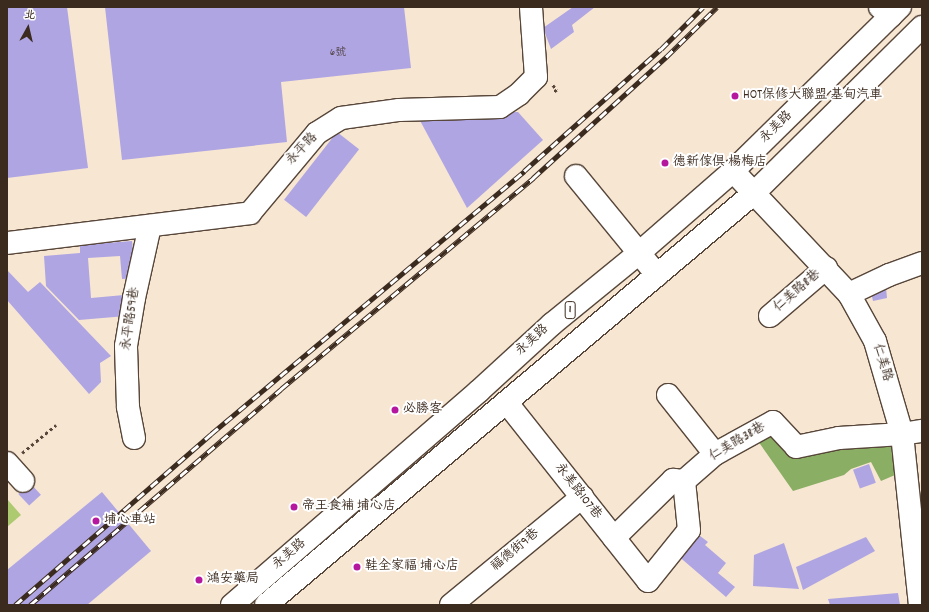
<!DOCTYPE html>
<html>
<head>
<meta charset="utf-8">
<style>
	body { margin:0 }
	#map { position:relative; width:929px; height:612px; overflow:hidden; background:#f7e6d2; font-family:Dekko,"LXGW WenKai TC",sans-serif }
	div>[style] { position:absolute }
	.green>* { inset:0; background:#aeca71 }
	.forest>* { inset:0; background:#8aae63 }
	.building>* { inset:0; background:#afa5e3; transform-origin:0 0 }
	.path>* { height:2.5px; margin-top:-1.25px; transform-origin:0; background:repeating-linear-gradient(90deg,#574639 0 3px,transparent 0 6px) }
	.roads { filter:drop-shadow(1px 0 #574639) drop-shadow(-1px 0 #574639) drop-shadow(0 1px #574639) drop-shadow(0 -1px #574639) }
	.minor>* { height:22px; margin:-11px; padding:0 11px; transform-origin:11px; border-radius:11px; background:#fff }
	.major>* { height:22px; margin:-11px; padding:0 11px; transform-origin:11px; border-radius:11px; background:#fff }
	.rail>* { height:4.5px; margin-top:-2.25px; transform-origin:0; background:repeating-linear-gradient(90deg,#fff 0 9px,#3b2a1e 0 18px); box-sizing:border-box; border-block:1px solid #3b2a1e }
	.dots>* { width:11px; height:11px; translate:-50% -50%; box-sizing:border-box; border:2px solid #fff; border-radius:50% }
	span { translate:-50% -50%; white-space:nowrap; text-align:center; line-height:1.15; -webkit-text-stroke:4px #fff; paint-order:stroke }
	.number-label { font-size:11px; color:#58494f }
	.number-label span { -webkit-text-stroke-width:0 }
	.shield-label span { padding:1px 3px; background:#fff; border:1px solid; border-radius:3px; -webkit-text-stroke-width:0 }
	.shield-label { font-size:12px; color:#3b2a1e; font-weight:700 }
	.poi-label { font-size:13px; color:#3b2a1e }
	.left { translate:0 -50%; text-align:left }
	.street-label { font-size:13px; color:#3b2a1e }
	.frame { position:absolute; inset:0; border:8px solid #3b2a1e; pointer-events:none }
	.north { position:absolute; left:8px; top:8px; width:40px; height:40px; -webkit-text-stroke:3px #fff; paint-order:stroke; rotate:8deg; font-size:11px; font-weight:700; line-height:16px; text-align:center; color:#3b2a1e }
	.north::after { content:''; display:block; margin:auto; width:14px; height:18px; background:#3b2a1e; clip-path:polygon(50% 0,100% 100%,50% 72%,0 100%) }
</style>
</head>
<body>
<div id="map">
	<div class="green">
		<i style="clip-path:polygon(7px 499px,21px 515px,7px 527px)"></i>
	</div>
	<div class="forest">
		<i style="clip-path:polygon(775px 432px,797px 453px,890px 441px,895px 475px,881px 481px,871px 462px,851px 469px,844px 475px,793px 491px,758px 441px)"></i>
	</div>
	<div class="building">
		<i style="clip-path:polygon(7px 7px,67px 7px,88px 168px,7px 178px)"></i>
		<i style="clip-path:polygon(105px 7px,404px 7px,411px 68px,281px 82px,287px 142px,122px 160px)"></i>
		<i style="clip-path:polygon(573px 7px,595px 7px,572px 25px,574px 32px,551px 49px,543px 28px)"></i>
		<i style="clip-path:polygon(518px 112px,543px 140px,467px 208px,417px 115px)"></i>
		<i style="left:337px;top:132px;width:28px;height:86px;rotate:38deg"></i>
		<i style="clip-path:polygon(132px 241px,136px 278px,122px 279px,120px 256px,88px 258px,91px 298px,124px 295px,126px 316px,79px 320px,46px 286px,44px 256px,80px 253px,80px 245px)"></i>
		<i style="clip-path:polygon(7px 270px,28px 292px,40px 282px,111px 356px,100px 363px,101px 382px,89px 394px,7px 300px)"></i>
		<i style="clip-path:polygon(886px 288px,887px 298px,873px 301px,871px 292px)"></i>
		<i style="left:869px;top:464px;width:20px;height:17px;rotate:70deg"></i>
		<i style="left:30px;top:483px;width:16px;height:16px;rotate:47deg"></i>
		<i style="clip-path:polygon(102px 492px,151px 551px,87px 605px,7px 605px,7px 570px)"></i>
		<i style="clip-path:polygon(695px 532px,708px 542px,705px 545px,726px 563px,718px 573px,735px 587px,726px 597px,676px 554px)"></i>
		<i style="clip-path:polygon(866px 537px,875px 551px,803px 590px,796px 567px)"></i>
		<i style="clip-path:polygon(784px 543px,799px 589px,753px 586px,754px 555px)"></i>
		<i style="clip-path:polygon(898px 593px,900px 605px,830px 605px,828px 599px)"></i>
	</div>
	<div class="path">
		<i style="left:553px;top:85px;width:6px;rotate:51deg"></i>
		<i style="left:557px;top:90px;width:4px;rotate:146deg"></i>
		<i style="left:22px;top:453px;width:44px;rotate:-39.5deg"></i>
	</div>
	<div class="roads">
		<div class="minor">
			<i style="left:880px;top:7px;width:14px;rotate:39deg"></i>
			<i style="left:733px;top:171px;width:169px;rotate:46.7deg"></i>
			<i style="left:849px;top:294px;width:54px;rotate:61deg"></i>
			<i style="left:875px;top:341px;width:97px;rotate:73.8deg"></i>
			<i style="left:902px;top:434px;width:172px;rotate:84deg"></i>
			<i style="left:576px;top:176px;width:128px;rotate:50.7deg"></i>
			<i style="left:7px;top:243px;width:245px;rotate:-7deg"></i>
			<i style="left:250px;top:213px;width:104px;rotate:-50.1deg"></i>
			<i style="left:317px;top:133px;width:28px;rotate:-32deg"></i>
			<i style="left:341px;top:118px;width:59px;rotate:-7.9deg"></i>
			<i style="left:399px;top:110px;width:101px;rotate:-1.7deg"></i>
			<i style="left:500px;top:107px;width:23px;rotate:-34deg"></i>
			<i style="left:519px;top:94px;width:24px;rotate:-45deg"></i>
			<i style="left:536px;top:77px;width:70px;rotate:-94.1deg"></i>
			<i style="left:849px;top:294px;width:44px;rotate:-25.4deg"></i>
			<i style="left:889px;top:275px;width:35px;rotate:-20deg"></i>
			<i style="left:770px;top:316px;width:74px;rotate:-40.6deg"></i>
			<i style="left:668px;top:395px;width:75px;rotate:51.5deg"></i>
			<i style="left:507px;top:403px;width:227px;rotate:51.6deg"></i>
			<i style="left:648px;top:581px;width:65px;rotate:-51.2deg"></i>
			<i style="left:689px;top:530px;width:49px;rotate:-95.8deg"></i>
			<i style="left:684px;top:481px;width:41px;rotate:-41.1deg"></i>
			<i style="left:715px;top:454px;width:66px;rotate:-28.9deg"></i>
			<i style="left:773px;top:422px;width:34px;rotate:47deg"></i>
			<i style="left:796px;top:447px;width:44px;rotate:-11.8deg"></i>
			<i style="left:839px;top:438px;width:63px;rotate:-3.6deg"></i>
			<i style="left:902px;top:434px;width:20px;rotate:-9deg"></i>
			<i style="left:134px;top:438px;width:32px;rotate:-101deg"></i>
			<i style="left:128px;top:407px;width:61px;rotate:-91.9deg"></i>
			<i style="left:126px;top:346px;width:49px;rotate:-80.5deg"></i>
			<i style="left:134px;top:298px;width:74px;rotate:-77.5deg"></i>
			<i style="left:7px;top:463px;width:24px;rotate:48deg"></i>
			<i style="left:614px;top:538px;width:83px;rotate:-44.5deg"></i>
			<i style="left:673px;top:480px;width:11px;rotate:5deg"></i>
			<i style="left:451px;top:605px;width:170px;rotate:-39.5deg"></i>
		</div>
		<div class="major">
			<i style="left:232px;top:605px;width:327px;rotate:-40.9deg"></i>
			<i style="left:479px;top:391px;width:99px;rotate:-42.5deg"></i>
			<i style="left:552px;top:324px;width:112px;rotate:-39.2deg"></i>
			<i style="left:639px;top:253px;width:125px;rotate:-41.1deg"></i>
			<i style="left:733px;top:171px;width:234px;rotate:-44.5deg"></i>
			<i style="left:266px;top:605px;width:639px;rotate:-40.17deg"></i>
			<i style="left:754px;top:193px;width:236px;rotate:-44.7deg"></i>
		</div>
	</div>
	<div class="rail">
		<i style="left:15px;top:605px;width:260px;rotate:-41.1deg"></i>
		<i style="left:211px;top:434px;width:409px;rotate:-40deg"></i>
		<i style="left:524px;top:171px;width:183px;rotate:-41.7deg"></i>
		<i style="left:661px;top:49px;width:59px;rotate:-45deg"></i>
		<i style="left:30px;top:605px;width:331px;rotate:-40.7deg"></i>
		<i style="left:281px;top:389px;width:329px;rotate:-39.9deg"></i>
		<i style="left:533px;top:178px;width:180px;rotate:-42.3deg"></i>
		<i style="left:666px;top:57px;width:71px;rotate:-44.4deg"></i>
	</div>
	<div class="dots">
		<i style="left:735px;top:96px;background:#b5179e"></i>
		<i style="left:665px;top:163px;background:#b5179e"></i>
		<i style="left:395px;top:410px;background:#b5179e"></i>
		<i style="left:294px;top:507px;background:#b5179e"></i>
		<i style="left:96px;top:521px;background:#b5179e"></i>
		<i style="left:357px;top:567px;background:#b5179e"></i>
		<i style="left:199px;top:580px;background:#b5179e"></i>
	</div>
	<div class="number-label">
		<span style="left:338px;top:53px">6號</span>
	</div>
	<div class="shield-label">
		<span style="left:570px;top:310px">1</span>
	</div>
	<div class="poi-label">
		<span class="left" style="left:743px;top:96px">HOT保修大聯盟 基甸汽車</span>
		<span class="left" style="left:673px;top:163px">德新傢俱 楊梅店</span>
		<span class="left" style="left:403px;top:410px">必勝客</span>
		<span class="left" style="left:302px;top:507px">帝王食補 埔心店</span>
		<span class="left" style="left:104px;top:521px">埔心車站</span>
		<span class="left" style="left:365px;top:567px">鞋全家福 埔心店</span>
		<span class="left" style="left:207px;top:580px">鴻安藥局</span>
	</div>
	<div class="street-label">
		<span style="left:777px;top:128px;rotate:-44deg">永美路</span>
		<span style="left:303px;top:150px;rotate:-47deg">永平路</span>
		<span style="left:798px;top:292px;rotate:-41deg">仁美路8巷</span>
		<span style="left:132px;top:319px;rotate:-82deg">永平路59巷</span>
		<span style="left:533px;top:341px;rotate:-42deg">永美路</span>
		<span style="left:881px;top:363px;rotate:73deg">仁美路</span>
		<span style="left:738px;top:443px;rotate:-31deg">仁美路38巷</span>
		<span style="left:577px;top:492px;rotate:52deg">永美路107巷</span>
		<span style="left:516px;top:551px;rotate:-40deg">福德街9巷</span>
		<span style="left:290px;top:555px;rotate:-41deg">永美路</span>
	</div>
	<div class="frame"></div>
	<div class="north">北</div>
</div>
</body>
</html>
